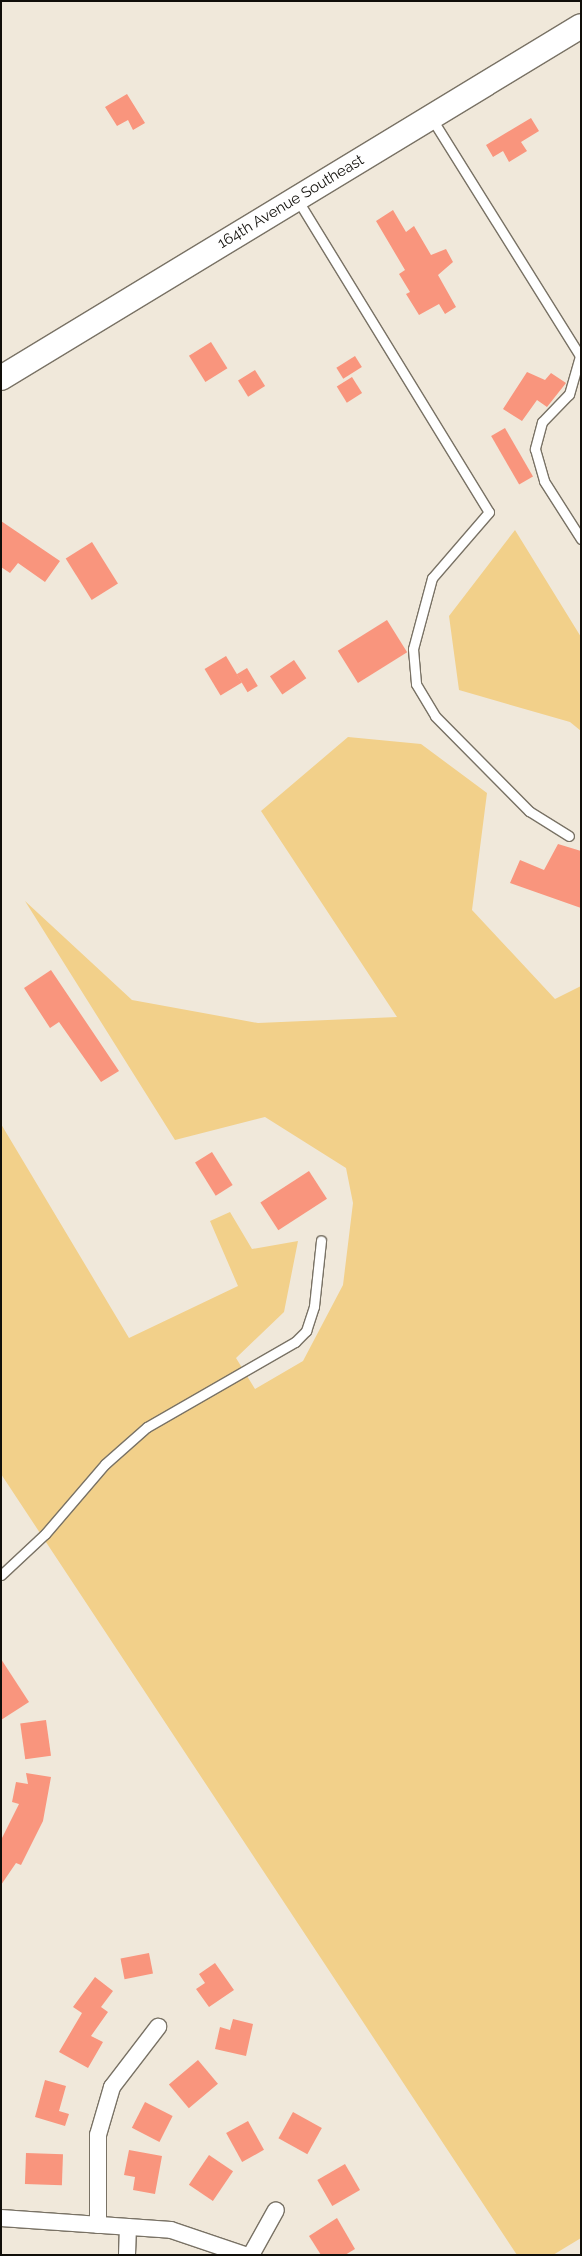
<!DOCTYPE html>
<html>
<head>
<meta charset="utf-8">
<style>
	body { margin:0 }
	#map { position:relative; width:582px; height:2256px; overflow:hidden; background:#f0e8da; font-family:Raleway,sans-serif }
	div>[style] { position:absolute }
	.green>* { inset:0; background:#f2d08a }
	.building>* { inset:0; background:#f9957d; transform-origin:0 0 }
	.roads { filter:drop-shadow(1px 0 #797265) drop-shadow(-1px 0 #797265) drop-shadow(0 1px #797265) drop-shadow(0 -1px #797265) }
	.lane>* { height:9px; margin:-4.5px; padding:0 4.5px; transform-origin:4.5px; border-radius:4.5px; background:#fff }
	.street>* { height:16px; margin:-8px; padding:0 8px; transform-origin:8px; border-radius:8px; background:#fff }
	.secondary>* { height:24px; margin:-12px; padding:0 12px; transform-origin:12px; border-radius:12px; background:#fff }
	span { translate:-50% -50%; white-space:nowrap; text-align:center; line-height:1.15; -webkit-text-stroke:4px #fff; paint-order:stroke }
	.street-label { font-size:15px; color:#100e09 }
	.frame { position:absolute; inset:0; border:2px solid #100e09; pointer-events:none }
</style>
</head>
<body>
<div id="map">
	<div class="green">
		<i style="clip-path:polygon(515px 530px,581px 637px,581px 731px,570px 722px,459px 690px,449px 616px)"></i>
		<i style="clip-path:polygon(348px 737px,421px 744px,487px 793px,472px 910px,555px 999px,581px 986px,581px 2238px,553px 2255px,517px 2255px,1px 1474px,1px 1124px,129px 1338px,238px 1286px,210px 1221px,230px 1212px,252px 1249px,298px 1241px,284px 1312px,236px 1358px,255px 1389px,303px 1361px,343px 1285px,353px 1203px,346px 1168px,265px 1117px,175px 1140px,25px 901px,132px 1000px,258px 1023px,397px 1017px,261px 811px)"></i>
	</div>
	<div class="building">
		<i style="clip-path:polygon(127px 94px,145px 123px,133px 130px,128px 120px,117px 126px,105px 107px)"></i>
		<i style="clip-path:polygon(531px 118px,539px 131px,521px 142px,527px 151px,509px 162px,503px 151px,493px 157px,486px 145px)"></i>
		<i style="clip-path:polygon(393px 210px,406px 232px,414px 226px,431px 255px,446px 249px,453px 262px,438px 275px,456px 307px,445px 314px,439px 304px,419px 315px,406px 294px,410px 292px,399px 274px,405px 270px,376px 221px)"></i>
		<i style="left:211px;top:342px;width:31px;height:26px;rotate:58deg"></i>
		<i style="left:355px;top:356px;width:13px;height:22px;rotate:58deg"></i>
		<i style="left:255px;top:370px;width:19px;height:20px;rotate:58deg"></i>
		<i style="clip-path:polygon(527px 372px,545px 380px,551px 373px,566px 383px,547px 407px,537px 400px,522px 421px,503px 409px)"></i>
		<i style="left:352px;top:377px;width:19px;height:18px;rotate:58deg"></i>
		<i style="left:505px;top:428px;width:56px;height:16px;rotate:60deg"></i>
		<i style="clip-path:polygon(1px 521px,60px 561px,45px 582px,18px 563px,10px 573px,1px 567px)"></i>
		<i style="left:92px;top:542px;width:49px;height:31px;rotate:58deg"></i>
		<i style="left:387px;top:620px;width:38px;height:58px;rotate:58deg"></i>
		<i style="left:226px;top:656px;width:31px;height:25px;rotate:59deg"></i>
		<i style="left:294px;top:660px;width:22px;height:29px;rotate:56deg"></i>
		<i style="left:247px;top:668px;width:21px;height:12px;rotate:59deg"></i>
		<i style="clip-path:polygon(558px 844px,581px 851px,581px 908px,510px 883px,520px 860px,544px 870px)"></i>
		<i style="clip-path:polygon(51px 970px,119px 1071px,101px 1082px,59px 1022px,50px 1028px,24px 988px)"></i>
		<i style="left:212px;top:1152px;width:39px;height:20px;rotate:58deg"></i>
		<i style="left:309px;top:1171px;width:33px;height:58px;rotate:57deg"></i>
		<i style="clip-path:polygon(1px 1659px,29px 1702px,1px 1720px)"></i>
		<i style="left:46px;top:1720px;width:36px;height:26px;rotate:82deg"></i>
		<i style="clip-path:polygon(26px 1773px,51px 1777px,43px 1821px,21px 1865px,16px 1863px,1px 1885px,1px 1840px,19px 1804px,12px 1802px,16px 1782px,28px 1784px)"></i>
		<i style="left:149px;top:1953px;width:21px;height:29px;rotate:79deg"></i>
		<i style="clip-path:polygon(215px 1963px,234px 1990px,209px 2007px,196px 1989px,205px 1983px,199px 1974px)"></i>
		<i style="clip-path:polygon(95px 1977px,113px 1991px,101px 2007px,108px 2012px,91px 2036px,103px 2042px,88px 2068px,59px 2052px,82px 2013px,73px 2007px)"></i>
		<i style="clip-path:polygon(233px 2019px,253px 2024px,246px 2056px,215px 2049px,220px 2027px,230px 2030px)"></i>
		<i style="left:198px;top:2060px;width:31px;height:38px;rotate:50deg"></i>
		<i style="clip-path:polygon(45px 2080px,66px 2086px,59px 2111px,69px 2114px,65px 2126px,35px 2117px)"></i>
		<i style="left:145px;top:2102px;width:31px;height:29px;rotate:27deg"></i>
		<i style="left:293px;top:2112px;width:33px;height:30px;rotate:29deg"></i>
		<i style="left:248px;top:2121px;width:33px;height:25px;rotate:61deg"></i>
		<i style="clip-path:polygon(129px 2150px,162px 2156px,155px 2194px,133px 2190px,135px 2177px,124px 2175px)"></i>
		<i style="left:26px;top:2153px;width:37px;height:31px;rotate:2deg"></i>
		<i style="left:209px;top:2155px;width:29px;height:36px;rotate:34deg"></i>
		<i style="left:345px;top:2164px;width:30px;height:32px;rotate:60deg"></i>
		<i style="clip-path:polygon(337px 2218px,355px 2249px,345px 2255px,321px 2255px,309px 2236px)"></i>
	</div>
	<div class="roads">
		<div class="lane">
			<i style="left:432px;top:119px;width:279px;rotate:58deg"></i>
			<i style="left:580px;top:356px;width:40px;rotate:106deg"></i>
			<i style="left:569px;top:394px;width:39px;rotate:134deg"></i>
			<i style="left:542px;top:422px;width:28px;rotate:105deg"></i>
			<i style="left:535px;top:449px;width:33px;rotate:74deg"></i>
			<i style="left:544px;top:481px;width:69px;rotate:57.5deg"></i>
			<i style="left:297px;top:199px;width:367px;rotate:58.5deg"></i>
			<i style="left:489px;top:512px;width:87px;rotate:130.8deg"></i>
			<i style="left:432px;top:578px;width:73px;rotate:105deg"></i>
			<i style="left:413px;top:649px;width:35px;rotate:85deg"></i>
			<i style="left:416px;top:684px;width:37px;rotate:59deg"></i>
			<i style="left:435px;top:716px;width:134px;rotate:45.3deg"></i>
			<i style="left:529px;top:811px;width:47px;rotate:32deg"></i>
			<i style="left:1px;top:1575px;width:60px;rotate:-43deg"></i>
			<i style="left:45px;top:1534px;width:92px;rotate:-49.4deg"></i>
			<i style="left:105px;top:1464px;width:56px;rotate:-41.4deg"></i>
			<i style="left:147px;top:1427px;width:171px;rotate:-29.9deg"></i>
			<i style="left:295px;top:1342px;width:16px;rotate:-45deg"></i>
			<i style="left:306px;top:1331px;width:26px;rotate:-72deg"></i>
			<i style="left:314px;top:1306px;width:66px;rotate:-83.9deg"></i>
		</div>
		<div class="street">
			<i style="left:1px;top:2218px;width:170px;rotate:4deg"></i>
			<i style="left:171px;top:2230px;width:78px;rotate:18.7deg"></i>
			<i style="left:98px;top:2225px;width:90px;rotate:-90deg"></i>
			<i style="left:98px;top:2135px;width:50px;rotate:-73.7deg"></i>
			<i style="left:112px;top:2087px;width:76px;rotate:-52.5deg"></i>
			<i style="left:127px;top:2255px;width:28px;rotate:-88deg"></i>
			<i style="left:251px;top:2255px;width:51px;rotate:-60.9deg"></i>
		</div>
		<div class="secondary">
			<i style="left:1px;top:378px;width:678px;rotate:-31.25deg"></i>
		</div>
	</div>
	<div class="street-label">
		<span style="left:291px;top:202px;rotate:-31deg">164th Avenue Southeast</span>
	</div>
	<div class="frame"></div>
</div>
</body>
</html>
